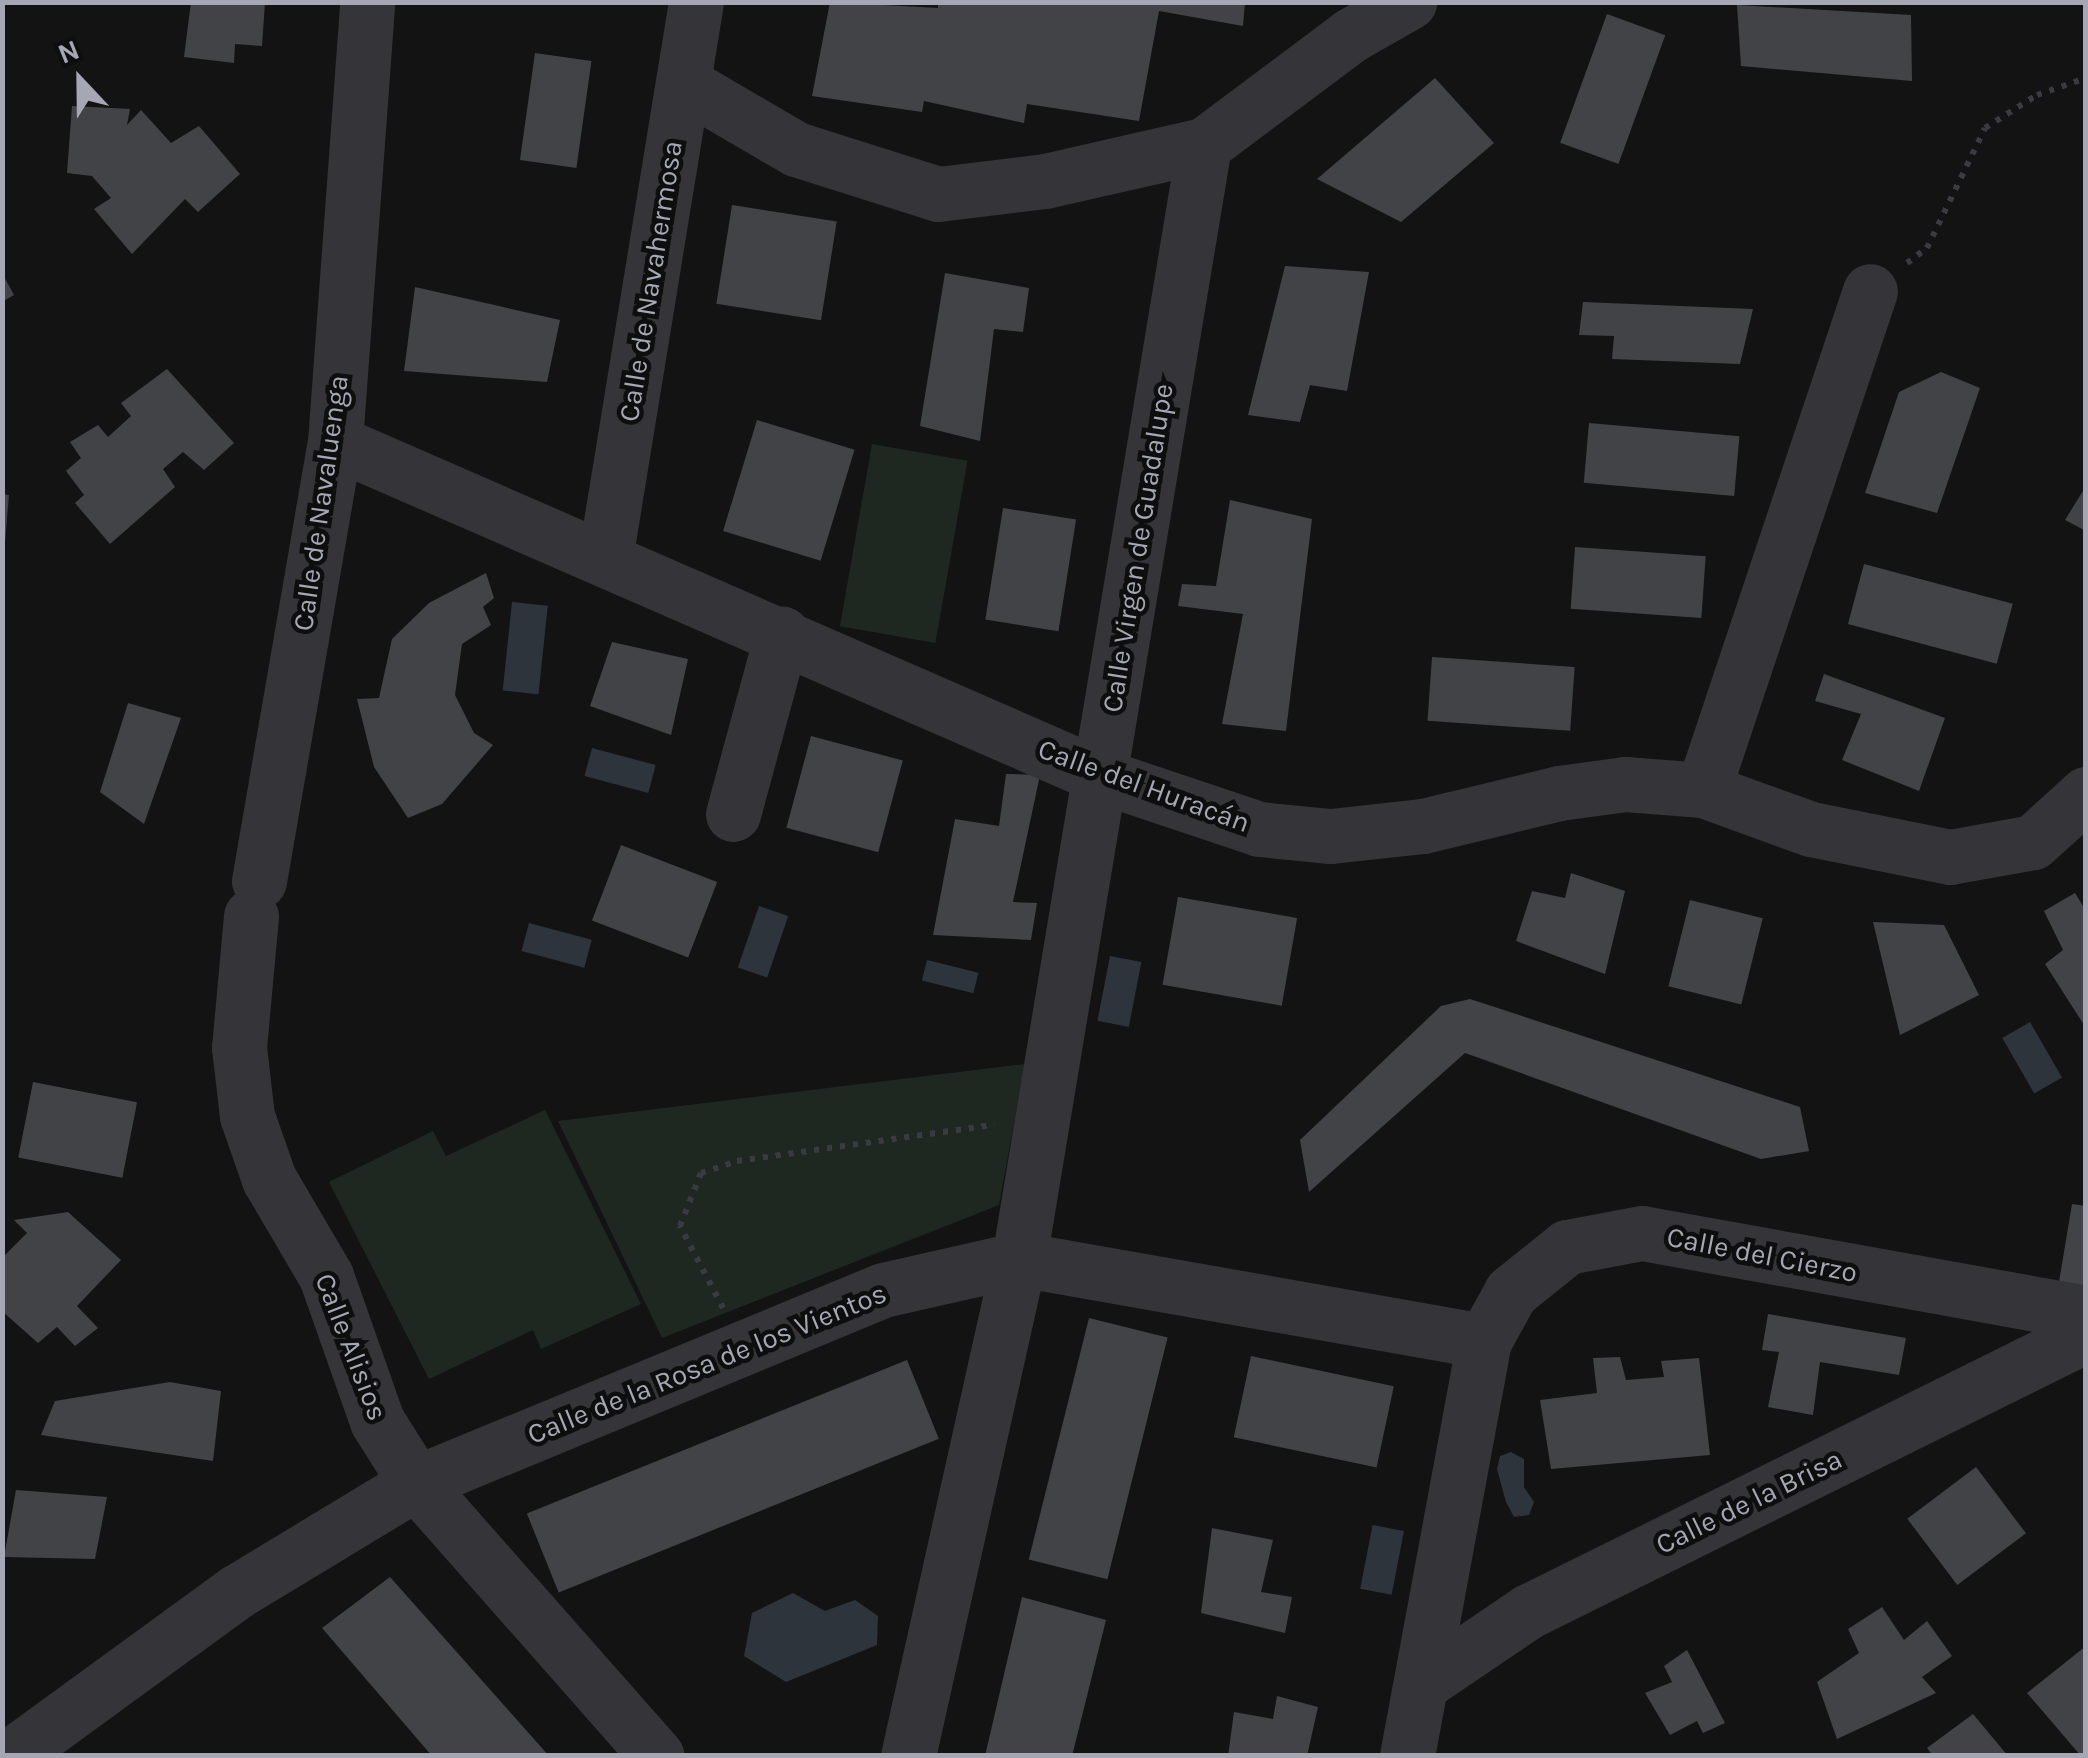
<!DOCTYPE html>
<html>
<head>
<meta charset="utf-8">
<style>
	body { margin:0 }
	#map { position:relative; width:2088px; height:1758px; overflow:hidden; background:#131314; font-family:Karla,sans-serif }
	div>[style] { position:absolute }
	.green>* { inset:0; background:#1f2721; transform-origin:0 0 }
	.water>* { inset:0; background:#2d343c; transform-origin:0 0 }
	.building>* { inset:0; background:#424347; transform-origin:0 0 }
	.path>* { height:6px; margin-top:-3px; transform-origin:0; background:repeating-linear-gradient(90deg,#3a3b40 0 5px,transparent 0 13px) }
	.minor>* { height:55px; margin:-27.5px; padding:0 27.5px; transform-origin:27.5px; border-radius:27.5px; background:#343439 }
	span { translate:-50% -50%; white-space:nowrap; text-align:center; line-height:1.15; -webkit-text-stroke:9px #0e0e0f; paint-order:stroke }
	.street-label { font-size:28px; color:#a5a8b4 }
	.frame { position:absolute; inset:0; border:5px solid #a5a8b4; pointer-events:none }
	.north { position:absolute; left:30px; top:30px; width:100px; height:100px; -webkit-text-stroke:8px #0e0e0f; paint-order:stroke; rotate:338deg; font-size:28px; font-weight:700; line-height:40px; text-align:center; color:#a5a8b4 }
	.north::after { content:''; display:block; margin:auto; width:35px; height:45px; background:#a5a8b4; clip-path:polygon(50% 0,100% 100%,50% 72%,0 100%) }
</style>
</head>
<body>
<div id="map">
	<div class="green">
		<i style="left:872px;top:444px;width:97px;height:185px;rotate:10deg"></i>
		<i style="clip-path:polygon(1025px 1064px,999px 1205px,662px 1338px,558px 1121px)"></i>
		<i style="clip-path:polygon(545px 1110px,641px 1304px,541px 1349px,533px 1330px,429px 1379px,329px 1182px,433px 1131px,446px 1156px)"></i>
	</div>
	<div class="water">
		<i style="left:512px;top:602px;width:36px;height:89px;rotate:6deg"></i>
		<i style="left:592px;top:748px;width:66px;height:29px;rotate:15deg"></i>
		<i style="left:759px;top:906px;width:31px;height:65px;rotate:19deg"></i>
		<i style="left:529px;top:923px;width:65px;height:29px;rotate:15deg"></i>
		<i style="left:1110px;top:956px;width:32px;height:66px;rotate:11deg"></i>
		<i style="left:927px;top:960px;width:53px;height:21px;rotate:14deg"></i>
		<i style="left:2030px;top:1022px;width:64px;height:32px;rotate:60deg"></i>
		<i style="clip-path:polygon(1511px 1452px,1524px 1459px,1524px 1487px,1534px 1502px,1529px 1515px,1514px 1517px,1506px 1502px,1497px 1469px,1500px 1456px)"></i>
		<i style="left:1404px;top:1531px;width:65px;height:32px;rotate:101deg"></i>
		<i style="clip-path:polygon(793px 1593px,825px 1611px,855px 1600px,878px 1616px,877px 1645px,786px 1682px,744px 1656px,752px 1613px)"></i>
	</div>
	<div class="building">
		<i style="clip-path:polygon(191px 2px,265px 2px,262px 46px,235px 44px,234px 63px,184px 57px)"></i>
		<i style="clip-path:polygon(830px 2px,938px 8px,938px 2px,1245px 2px,1243px 26px,1159px 11px,1139px 121px,1027px 104px,1024px 123px,924px 101px,922px 112px,812px 96px)"></i>
		<i style="clip-path:polygon(1737px 5px,1911px 15px,1912px 81px,1741px 66px)"></i>
		<i style="left:1607px;top:14px;width:62px;height:137px;rotate:20deg"></i>
		<i style="left:535px;top:53px;width:57px;height:108px;rotate:8deg"></i>
		<i style="clip-path:polygon(1435px 78px,1494px 143px,1401px 222px,1317px 179px)"></i>
		<i style="clip-path:polygon(72px 106px,130px 109px,127px 125px,141px 110px,171px 143px,199px 126px,240px 174px,198px 212px,185px 199px,132px 254px,94px 209px,111px 198px,92px 176px,67px 173px)"></i>
		<i style="left:732px;top:205px;width:106px;height:100px;rotate:9deg"></i>
		<i style="clip-path:polygon(1285px 266px,1369px 272px,1347px 391px,1310px 385px,1300px 422px,1248px 415px)"></i>
		<i style="clip-path:polygon(2px 273px,14px 295px,2px 302px)"></i>
		<i style="clip-path:polygon(945px 273px,1029px 288px,1023px 332px,994px 329px,980px 441px,920px 426px)"></i>
		<i style="clip-path:polygon(415px 287px,560px 320px,547px 382px,404px 371px)"></i>
		<i style="clip-path:polygon(1583px 302px,1753px 309px,1740px 364px,1612px 359px,1614px 336px,1579px 335px)"></i>
		<i style="clip-path:polygon(167px 369px,234px 443px,204px 470px,183px 452px,163px 469px,175px 487px,110px 544px,75px 503px,84px 495px,66px 471px,81px 458px,70px 442px,98px 425px,108px 437px,131px 416px,121px 403px)"></i>
		<i style="clip-path:polygon(1941px 372px,1980px 388px,1937px 513px,1865px 493px,1899px 392px)"></i>
		<i style="left:757px;top:420px;width:102px;height:116px;rotate:17deg"></i>
		<i style="left:1589px;top:423px;width:151px;height:60px;rotate:5deg"></i>
		<i style="clip-path:polygon(2086px 486px,2086px 531px,2065px 520px)"></i>
		<i style="clip-path:polygon(2px 494px,9px 495px,5px 542px,2px 542px)"></i>
		<i style="clip-path:polygon(1230px 500px,1312px 519px,1286px 731px,1222px 724px,1243px 614px,1178px 606px,1182px 584px,1216px 586px)"></i>
		<i style="left:1003px;top:508px;width:74px;height:113px;rotate:9deg"></i>
		<i style="left:1575px;top:547px;width:131px;height:62px;rotate:4deg"></i>
		<i style="left:1864px;top:564px;width:154px;height:62px;rotate:15deg"></i>
		<i style="clip-path:polygon(486px 573px,494px 598px,483px 607px,491px 625px,462px 644px,455px 695px,474px 733px,493px 745px,442px 804px,408px 818px,374px 767px,357px 699px,379px 698px,392px 639px,429px 603px)"></i>
		<i style="clip-path:polygon(612px 642px,688px 659px,671px 735px,590px 706px)"></i>
		<i style="left:1432px;top:657px;width:143px;height:64px;rotate:4deg"></i>
		<i style="clip-path:polygon(1824px 674px,1945px 718px,1919px 791px,1842px 760px,1861px 714px,1815px 701px)"></i>
		<i style="clip-path:polygon(128px 703px,181px 718px,144px 824px,100px 792px)"></i>
		<i style="left:811px;top:736px;width:95px;height:95px;rotate:15deg"></i>
		<i style="clip-path:polygon(1006px 774px,1040px 775px,1013px 902px,1037px 903px,1031px 940px,933px 935px,955px 819px,999px 826px)"></i>
		<i style="left:621px;top:845px;width:103px;height:81px;rotate:21deg"></i>
		<i style="clip-path:polygon(1571px 873px,1625px 891px,1605px 974px,1516px 941px,1532px 891px,1565px 898px)"></i>
		<i style="clip-path:polygon(2075px 893px,2086px 911px,2086px 1028px,2045px 964px,2063px 950px,2044px 911px)"></i>
		<i style="left:1178px;top:897px;width:121px;height:89px;rotate:10deg"></i>
		<i style="left:1690px;top:900px;width:75px;height:89px;rotate:14deg"></i>
		<i style="clip-path:polygon(1873px 922px,1944px 925px,1979px 995px,1900px 1035px)"></i>
		<i style="clip-path:polygon(1470px 999px,1800px 1107px,1809px 1151px,1761px 1159px,1465px 1053px,1309px 1192px,1300px 1140px,1441px 1006px)"></i>
		<i style="left:33px;top:1082px;width:106px;height:77px;rotate:11deg"></i>
		<i style="clip-path:polygon(2072px 1204px,2086px 1206px,2086px 1286px,2059px 1282px)"></i>
		<i style="clip-path:polygon(68px 1212px,121px 1260px,77px 1306px,98px 1328px,75px 1346px,57px 1327px,38px 1343px,2px 1311px,2px 1258px,27px 1233px,14px 1220px)"></i>
		<i style="clip-path:polygon(1768px 1314px,1906px 1338px,1899px 1375px,1820px 1362px,1813px 1415px,1768px 1407px,1779px 1352px,1762px 1350px)"></i>
		<i style="left:1089px;top:1318px;width:81px;height:249px;rotate:14deg"></i>
		<i style="left:1251px;top:1356px;width:146px;height:83px;rotate:12deg"></i>
		<i style="clip-path:polygon(1620px 1357px,1626px 1380px,1664px 1377px,1661px 1361px,1699px 1358px,1710px 1455px,1551px 1469px,1540px 1400px,1597px 1393px,1593px 1358px)"></i>
		<i style="left:907px;top:1360px;width:85px;height:410px;rotate:68deg"></i>
		<i style="clip-path:polygon(170px 1382px,221px 1391px,213px 1461px,41px 1435px,55px 1401px)"></i>
		<i style="left:1976px;top:1467px;width:83px;height:86px;rotate:53deg"></i>
		<i style="clip-path:polygon(16px 1490px,107px 1497px,95px 1559px,4px 1557px)"></i>
		<i style="clip-path:polygon(1212px 1528px,1273px 1540px,1261px 1592px,1292px 1597px,1285px 1633px,1201px 1613px)"></i>
		<i style="clip-path:polygon(390px 1577px,549px 1756px,432px 1756px,322px 1628px)"></i>
		<i style="clip-path:polygon(1022px 1597px,1106px 1620px,1072px 1756px,985px 1756px)"></i>
		<i style="clip-path:polygon(1882px 1607px,1904px 1640px,1927px 1621px,1952px 1656px,1922px 1677px,1936px 1693px,1837px 1739px,1817px 1682px,1859px 1653px,1848px 1629px)"></i>
		<i style="clip-path:polygon(2086px 1646px,2086px 1756px,2081px 1756px,2027px 1693px)"></i>
		<i style="clip-path:polygon(1687px 1650px,1725px 1723px,1703px 1733px,1697px 1721px,1670px 1735px,1645px 1693px,1672px 1682px,1664px 1666px)"></i>
		<i style="clip-path:polygon(1277px 1696px,1318px 1707px,1307px 1756px,1228px 1756px,1234px 1712px,1273px 1719px)"></i>
		<i style="clip-path:polygon(1973px 1714px,2008px 1756px,1933px 1756px,1927px 1748px)"></i>
	</div>
	<div class="path">
		<i style="left:1907px;top:263px;width:25px;rotate:-37deg"></i>
		<i style="left:1927px;top:248px;width:133px;rotate:-64.2deg"></i>
		<i style="left:1985px;top:128px;width:62px;rotate:-32.4deg"></i>
		<i style="left:2037px;top:95px;width:52px;rotate:-19.1deg"></i>
		<i style="left:723px;top:1308px;width:93px;rotate:-117.7deg"></i>
		<i style="left:680px;top:1226px;width:57px;rotate:-68.4deg"></i>
		<i style="left:701px;top:1173px;width:38px;rotate:-18deg"></i>
		<i style="left:737px;top:1161px;width:260px;rotate:-8deg"></i>
	</div>
	<div class="minor">
		<i style="left:683px;top:83px;width:131px;rotate:30.3deg"></i>
		<i style="left:796px;top:149px;width:149px;rotate:17.6deg"></i>
		<i style="left:938px;top:194px;width:108px;rotate:-6.9deg"></i>
		<i style="left:1045px;top:181px;width:163px;rotate:-12.8deg"></i>
		<i style="left:1204px;top:145px;width:184px;rotate:-36.8deg"></i>
		<i style="left:1351px;top:35px;width:67px;rotate:-29.6deg"></i>
		<i style="left:335px;top:442px;width:836px;rotate:23.56deg"></i>
		<i style="left:1101px;top:776px;width:167px;rotate:18.5deg"></i>
		<i style="left:1259px;top:829px;width:72px;rotate:5.6deg"></i>
		<i style="left:1331px;top:836px;width:93px;rotate:-6.2deg"></i>
		<i style="left:1423px;top:826px;width:140px;rotate:-13.6deg"></i>
		<i style="left:1559px;top:793px;width:67px;rotate:-7.8deg"></i>
		<i style="left:1625px;top:784px;width:78px;rotate:4.4deg"></i>
		<i style="left:1703px;top:790px;width:115px;rotate:19.9deg"></i>
		<i style="left:1811px;top:829px;width:142px;rotate:11.4deg"></i>
		<i style="left:1950px;top:857px;width:84px;rotate:-10.2deg"></i>
		<i style="left:2033px;top:842px;width:72px;rotate:-42.2deg"></i>
		<i style="left:605px;top:559px;width:564px;rotate:-80.72deg"></i>
		<i style="left:1703px;top:790px;width:526px;rotate:-71.5deg"></i>
		<i style="left:733px;top:814px;width:187px;rotate:-74.8deg"></i>
		<i style="left:259px;top:881px;width:446px;rotate:-80.2deg"></i>
		<i style="left:335px;top:442px;width:441px;rotate:-85.8deg"></i>
		<i style="left:251px;top:916px;width:132px;rotate:95.2deg"></i>
		<i style="left:239px;top:1047px;width:69px;rotate:83.4deg"></i>
		<i style="left:247px;top:1116px;width:67px;rotate:70.8deg"></i>
		<i style="left:269px;top:1179px;width:113px;rotate:59.6deg"></i>
		<i style="left:326px;top:1276px;width:154px;rotate:70.6deg"></i>
		<i style="left:377px;top:1421px;width:73px;rotate:57.8deg"></i>
		<i style="left:416px;top:1483px;width:364px;rotate:48.6deg"></i>
		<i style="left:1421px;top:1684px;width:130px;rotate:-34.1deg"></i>
		<i style="left:1529px;top:1611px;width:622px;rotate:-26.36deg"></i>
		<i style="left:11px;top:1756px;width:278px;rotate:-36.1deg"></i>
		<i style="left:236px;top:1592px;width:210px;rotate:-31.2deg"></i>
		<i style="left:416px;top:1483px;width:505px;rotate:-22.45deg"></i>
		<i style="left:883px;top:1290px;width:139px;rotate:-12.8deg"></i>
		<i style="left:1019px;top:1259px;width:472px;rotate:10deg"></i>
		<i style="left:908px;top:1756px;width:509px;rotate:-77.41deg"></i>
		<i style="left:1019px;top:1259px;width:1129px;rotate:-80.57deg"></i>
		<i style="left:1407px;top:1756px;width:422px;rotate:-79.5deg"></i>
		<i style="left:1484px;top:1341px;width:56px;rotate:-61.1deg"></i>
		<i style="left:1511px;top:1292px;width:72px;rotate:-38.8deg"></i>
		<i style="left:1567px;top:1247px;width:76px;rotate:-10.6deg"></i>
		<i style="left:1642px;top:1233px;width:451px;rotate:10.2deg"></i>
	</div>
	<div class="street-label">
		<span style="left:651px;top:281px;rotate:-81deg">Calle de Navahermosa</span>
		<span style="left:321px;top:503px;rotate:-82deg">Calle de Navaluenga</span>
		<span style="left:1138px;top:548px;rotate:-81deg">Calle Virgen de Guadalupe</span>
		<span style="left:1144px;top:786px;rotate:20deg">Calle del Huracán</span>
		<span style="left:1762px;top:1255px;rotate:11deg">Calle del Cierzo</span>
		<span style="left:351px;top:1347px;rotate:69deg">Calle Alisios</span>
		<span style="left:707px;top:1364px;rotate:-22deg">Calle de la Rosa de los Vientos</span>
		<span style="left:1749px;top:1502px;rotate:-26deg">Calle de la Brisa</span>
	</div>
	<div class="frame"></div>
	<div class="north">N</div>
</div>
</body>
</html>
